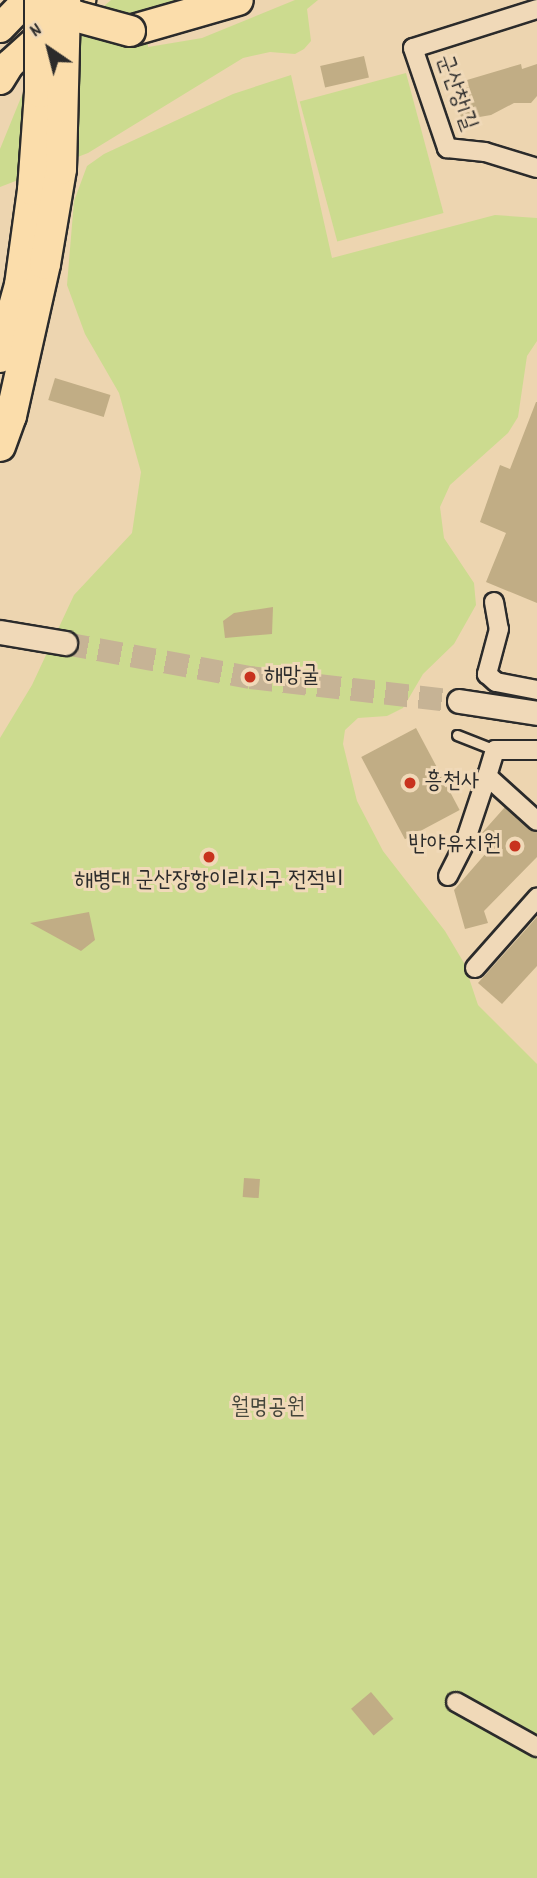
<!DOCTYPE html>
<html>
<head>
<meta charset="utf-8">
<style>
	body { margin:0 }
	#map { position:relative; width:537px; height:1878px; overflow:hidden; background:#edd5b0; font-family:Dekko,"Poor Story",sans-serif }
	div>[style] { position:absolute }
	.green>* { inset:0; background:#ccdb8f; transform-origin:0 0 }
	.building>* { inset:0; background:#c1ad85; transform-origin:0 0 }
	.tertiary-tunnel>* { height:23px; margin-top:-11.5px; transform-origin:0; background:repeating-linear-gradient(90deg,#c6b395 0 23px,transparent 0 34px) }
	.roads { filter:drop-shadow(2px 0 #2b2b2b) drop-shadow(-2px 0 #2b2b2b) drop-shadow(0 2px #2b2b2b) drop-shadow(0 -2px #2b2b2b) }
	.service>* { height:9px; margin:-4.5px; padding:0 4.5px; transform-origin:4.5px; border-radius:4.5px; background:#f0d9b8 }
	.minor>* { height:18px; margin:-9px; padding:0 9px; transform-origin:9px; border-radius:9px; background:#f0d9b8 }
	.tertiary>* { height:23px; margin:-11.5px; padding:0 11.5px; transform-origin:11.5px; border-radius:11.5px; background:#f0d9b8 }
	.primary>* { height:28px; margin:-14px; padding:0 14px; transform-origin:14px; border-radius:14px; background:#fbddab }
	.trunk>* { height:30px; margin:-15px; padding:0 15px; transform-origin:15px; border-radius:15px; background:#fbddab }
	.bridges { filter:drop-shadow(2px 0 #2b2b2b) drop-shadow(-2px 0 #2b2b2b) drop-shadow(0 2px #2b2b2b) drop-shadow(0 -2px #2b2b2b) }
	.trunk-bridge>* { height:30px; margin:-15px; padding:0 15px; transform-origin:15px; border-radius:15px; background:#fbddab }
	.dots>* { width:19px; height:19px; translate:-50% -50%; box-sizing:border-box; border:4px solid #f0d9b8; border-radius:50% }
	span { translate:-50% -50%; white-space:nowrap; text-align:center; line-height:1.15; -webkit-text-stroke:6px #f0d9b8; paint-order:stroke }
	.street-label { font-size:23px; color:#2b2b2b }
	.poi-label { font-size:23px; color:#2b2b2b }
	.left { translate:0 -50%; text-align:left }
	.right { translate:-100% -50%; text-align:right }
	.park-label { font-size:23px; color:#43453a }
	.north { position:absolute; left:14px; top:14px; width:70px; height:70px; -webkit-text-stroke:5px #f0d9b8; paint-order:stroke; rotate:325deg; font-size:19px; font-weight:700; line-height:28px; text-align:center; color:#2b2b2b }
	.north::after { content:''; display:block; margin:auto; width:24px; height:32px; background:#2b2b2b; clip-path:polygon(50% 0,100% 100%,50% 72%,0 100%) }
</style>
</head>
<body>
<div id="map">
	<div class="green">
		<i style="clip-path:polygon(111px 0,189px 0,146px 8px,148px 47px,202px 38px,295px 0,318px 0,307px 9px,311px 41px,304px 49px,295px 54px,270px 52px,243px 58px,88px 153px,0 187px,0 149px,22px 95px,46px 57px)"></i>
		<i style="left:406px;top:73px;width:145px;height:110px;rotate:75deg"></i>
		<i style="clip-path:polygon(291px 75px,332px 258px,495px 215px,537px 218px,537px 341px,527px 356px,518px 417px,508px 433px,450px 485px,440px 507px,444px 538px,474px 583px,476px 605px,454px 644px,423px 674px,403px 708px,387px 716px,358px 718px,345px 730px,343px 744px,357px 801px,383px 851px,445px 931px,464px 963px,478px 1005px,537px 1064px,537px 1878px,0 1878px,0 738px,32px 685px,74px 595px,132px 533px,141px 472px,119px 393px,85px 334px,67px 285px,74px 201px,87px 166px,104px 154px,233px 94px)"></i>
	</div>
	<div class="building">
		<i style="left:364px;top:56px;width:22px;height:45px;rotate:77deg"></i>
		<i style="clip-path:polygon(521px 64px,522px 69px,537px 64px,537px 96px,531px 103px,514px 103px,491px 115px,462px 120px,453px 92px,469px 87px,467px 80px)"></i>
		<i style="left:55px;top:378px;width:58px;height:23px;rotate:17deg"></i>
		<i style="clip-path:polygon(536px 402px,537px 402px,537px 603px,486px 582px,506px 533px,480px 522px,500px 465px,510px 469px)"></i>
		<i style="clip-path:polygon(273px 607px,272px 634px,225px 638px,223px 621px,234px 613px)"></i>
		<i style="left:416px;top:728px;width:93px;height:62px;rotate:62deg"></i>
		<i style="clip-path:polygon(505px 807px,537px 832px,537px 857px,484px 911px,488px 923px,465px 929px,454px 890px,493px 845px,481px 834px)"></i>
		<i style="clip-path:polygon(89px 912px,95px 940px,81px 951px,30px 923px)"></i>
		<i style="clip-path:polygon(537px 917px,537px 966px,502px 1004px,478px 983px)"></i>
		<i style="left:244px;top:1178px;width:16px;height:19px;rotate:4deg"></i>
		<i style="left:371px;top:1692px;width:35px;height:26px;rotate:50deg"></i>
	</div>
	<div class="tertiary-tunnel">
		<i style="left:65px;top:643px;width:188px;rotate:10.4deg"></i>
		<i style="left:250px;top:677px;width:210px;rotate:6.6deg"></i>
	</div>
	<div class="roads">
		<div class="service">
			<i style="left:457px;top:735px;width:41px;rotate:21.5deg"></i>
		</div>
		<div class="minor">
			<i style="left:537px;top:9px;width:130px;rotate:162.5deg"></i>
			<i style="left:413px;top:48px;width:106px;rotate:71.2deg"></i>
			<i style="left:447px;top:148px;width:38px;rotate:6deg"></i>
			<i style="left:485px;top:152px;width:54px;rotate:17.1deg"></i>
			<i style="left:494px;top:602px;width:27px;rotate:80deg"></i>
			<i style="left:499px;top:629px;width:47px;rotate:104.9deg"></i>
			<i style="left:487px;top:674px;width:12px;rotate:42deg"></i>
			<i style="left:496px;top:682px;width:42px;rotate:11deg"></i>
			<i style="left:537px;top:750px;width:42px;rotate:180deg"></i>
			<i style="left:495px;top:750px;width:27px;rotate:107deg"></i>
			<i style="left:487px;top:776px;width:67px;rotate:42deg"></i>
			<i style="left:448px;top:876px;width:38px;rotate:-63deg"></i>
			<i style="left:465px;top:842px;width:70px;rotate:-71.6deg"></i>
			<i style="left:475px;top:968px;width:94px;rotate:-48.5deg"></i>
			<i style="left:456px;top:1702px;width:93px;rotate:29.1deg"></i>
		</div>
		<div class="tertiary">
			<i style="left:0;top:632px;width:66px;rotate:9.6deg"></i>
			<i style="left:459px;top:701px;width:79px;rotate:8.7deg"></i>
		</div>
		<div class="primary">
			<i style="left:0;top:28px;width:39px;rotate:-46deg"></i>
			<i style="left:0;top:80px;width:19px;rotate:-58deg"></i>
			<i style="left:10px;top:64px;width:96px;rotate:-42deg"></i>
		</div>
		<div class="trunk">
			<i style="left:130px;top:31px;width:112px;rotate:-16deg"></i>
		</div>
	</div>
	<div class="bridges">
		<div class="trunk-bridge">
			<i style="left:48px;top:2px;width:30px;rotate:27deg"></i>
			<i style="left:75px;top:16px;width:57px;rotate:15.3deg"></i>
			<i style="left:0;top:357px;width:75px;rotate:-74.5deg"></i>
			<i style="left:20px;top:285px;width:96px;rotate:-82.2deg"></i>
			<i style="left:33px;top:190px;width:98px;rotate:-85.9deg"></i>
			<i style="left:40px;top:92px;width:92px;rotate:-90deg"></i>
			<i style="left:0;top:446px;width:32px;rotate:-70deg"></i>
			<i style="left:11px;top:416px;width:156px;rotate:-77.4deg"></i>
			<i style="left:45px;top:264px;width:96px;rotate:-80.4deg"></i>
			<i style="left:61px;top:169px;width:169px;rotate:-88.6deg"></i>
		</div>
	</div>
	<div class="dots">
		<i style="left:250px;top:677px;background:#c8321e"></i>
		<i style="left:410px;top:783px;background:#c8321e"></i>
		<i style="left:515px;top:846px;background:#c8321e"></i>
		<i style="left:209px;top:857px;background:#c8321e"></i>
	</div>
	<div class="street-label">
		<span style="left:455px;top:93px;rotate:70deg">군산창1길</span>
	</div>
	<div class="poi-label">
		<span class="left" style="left:264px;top:677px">해망굴</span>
		<span class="left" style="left:424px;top:783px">흥천사</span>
		<span class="right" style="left:501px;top:846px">반야유치원</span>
		<span style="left:209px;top:882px">해병대 군산장항이리지구 전적비</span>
	</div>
	<div class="park-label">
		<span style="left:268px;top:1409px">월명공원</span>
	</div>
	<div class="north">N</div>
</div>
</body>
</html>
